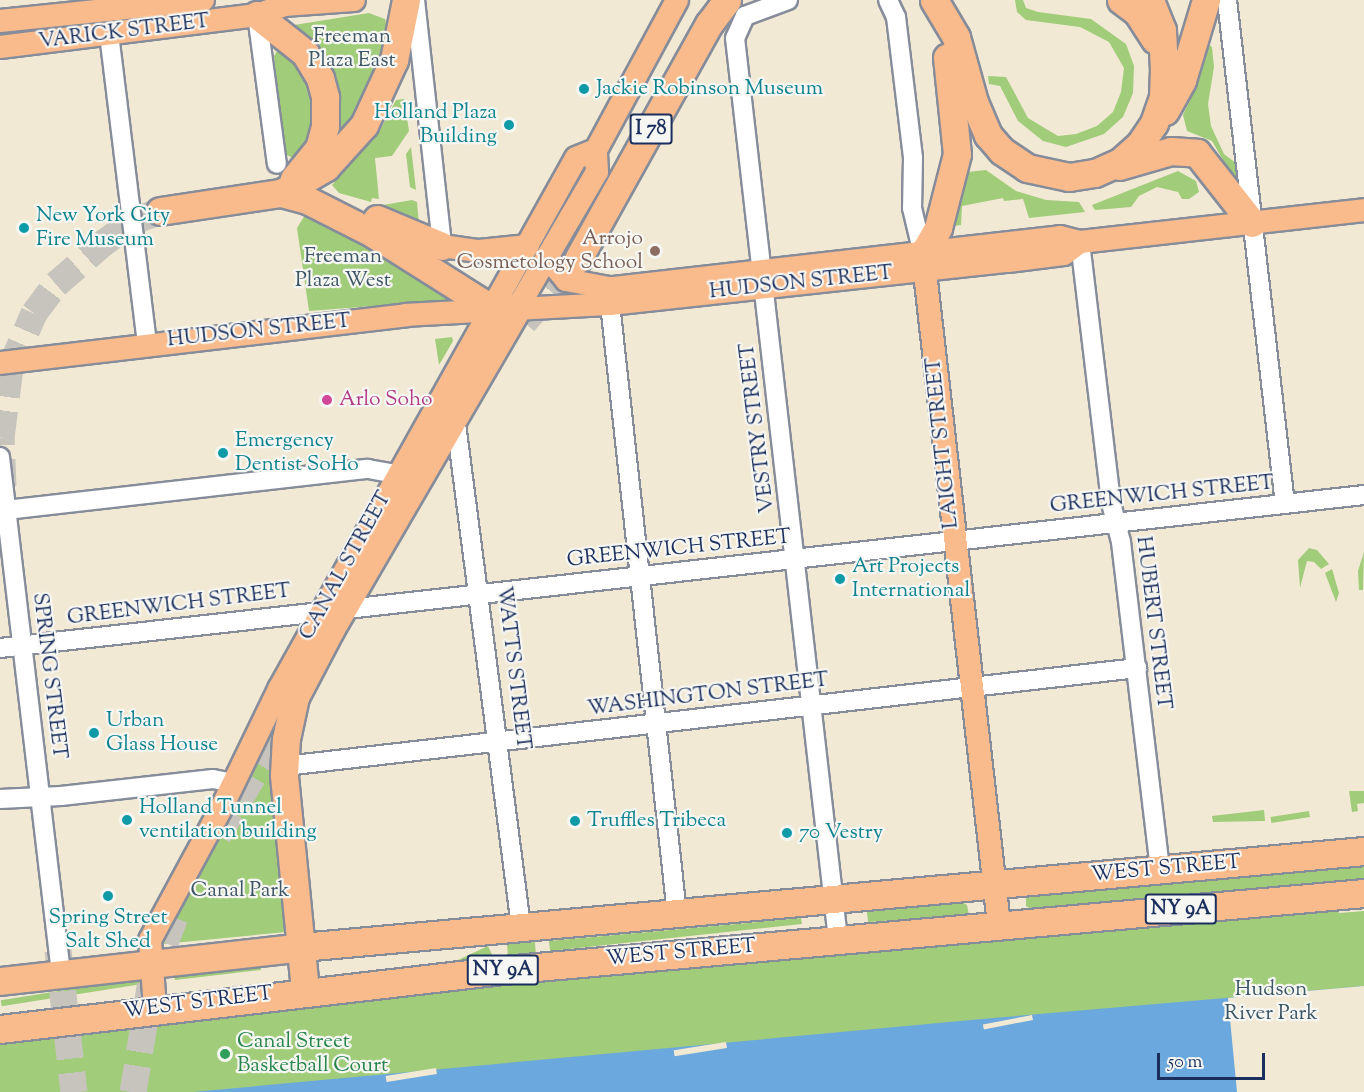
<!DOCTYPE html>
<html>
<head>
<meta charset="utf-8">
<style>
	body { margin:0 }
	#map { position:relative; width:1364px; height:1092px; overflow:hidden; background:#f2e9d5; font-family:"Sorts Mill Goudy",serif }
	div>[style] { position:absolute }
	.green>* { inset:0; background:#a1cc79; transform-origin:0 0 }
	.water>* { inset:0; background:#6ba8dd }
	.pier>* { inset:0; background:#f2e9d5; transform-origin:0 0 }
	.highway-tunnel>* { height:27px; margin-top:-13.5px; transform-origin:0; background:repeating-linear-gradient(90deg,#c7c4bd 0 27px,transparent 0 41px) }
	.roads { filter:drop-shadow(2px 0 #868c9a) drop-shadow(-2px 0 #868c9a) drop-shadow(0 2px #868c9a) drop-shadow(0 -2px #868c9a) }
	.minor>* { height:18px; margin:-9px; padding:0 9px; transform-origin:9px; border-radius:9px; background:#fff }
	.major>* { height:22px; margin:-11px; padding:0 11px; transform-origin:11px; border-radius:11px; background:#fabb8c }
	.highway>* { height:27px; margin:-13.5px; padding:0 13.5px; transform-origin:13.5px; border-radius:13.5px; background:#fabb8c }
	.dots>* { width:16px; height:16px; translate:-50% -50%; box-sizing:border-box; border:3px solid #f6f6f2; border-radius:50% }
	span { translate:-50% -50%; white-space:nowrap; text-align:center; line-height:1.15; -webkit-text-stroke:4.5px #f6f6f2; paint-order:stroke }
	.shield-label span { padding:2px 4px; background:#f6f6f2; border:2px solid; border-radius:4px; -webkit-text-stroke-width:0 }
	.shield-label { font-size:20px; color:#1b2f5e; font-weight:700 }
	.street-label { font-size:21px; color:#1b2f5e }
	.park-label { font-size:21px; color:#3c5665 }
	.culture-label { font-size:21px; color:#0d838f }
	.left { translate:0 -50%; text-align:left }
	.right { translate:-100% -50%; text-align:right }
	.education-label { font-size:21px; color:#785e54 }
	.hotel-label { font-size:21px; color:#b23c85 }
	.leisure-label { font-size:21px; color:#27864d }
	.scale { position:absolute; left:1157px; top:1053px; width:108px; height:27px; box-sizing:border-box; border:3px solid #1b2f5e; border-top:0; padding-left:8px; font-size:18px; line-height:21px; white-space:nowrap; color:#1b2f5e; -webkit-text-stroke:4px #f6f6f2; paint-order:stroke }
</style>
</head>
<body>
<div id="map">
	<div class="green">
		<i style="clip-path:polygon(1015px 0,1023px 0,1026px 8px,1038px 12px,1091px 19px,1126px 44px,1134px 66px,1133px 93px,1123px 117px,1104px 134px,1066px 147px,1043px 141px,1018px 121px,1000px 86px,989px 84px,988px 76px,1006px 77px,1028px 118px,1058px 136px,1076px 134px,1097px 126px,1113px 112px,1121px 92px,1124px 68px,1109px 42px,1080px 27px,1026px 20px,1017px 12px)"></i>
		<i style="clip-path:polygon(369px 13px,385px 19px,390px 39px,345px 139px,325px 144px,294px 25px)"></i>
		<i style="clip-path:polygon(1207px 43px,1212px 47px,1214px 67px,1208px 104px,1211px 126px,1224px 154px,1237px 164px,1240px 181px,1235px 181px,1212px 141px,1187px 131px,1183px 115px,1200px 78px,1197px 73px)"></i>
		<i style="clip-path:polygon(279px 48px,306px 69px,318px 127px,296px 159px,284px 154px,274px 56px)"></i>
		<i style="clip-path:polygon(404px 99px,409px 131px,392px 156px,375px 158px,379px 199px,372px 198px,371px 202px,339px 193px,332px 185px,380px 130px,396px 100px)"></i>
		<i style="clip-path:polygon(411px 147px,416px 190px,410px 187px,406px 154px)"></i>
		<i style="clip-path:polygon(986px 170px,1016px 191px,1046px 200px,1079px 202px,1085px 212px,1029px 218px,1023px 199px,1004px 201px,1003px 198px,962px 206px,961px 225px,948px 227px,953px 225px,967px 172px)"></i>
		<i style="clip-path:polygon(1178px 171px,1196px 181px,1199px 192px,1189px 199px,1182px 199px,1178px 192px,1157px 187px,1139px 196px,1131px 207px,1095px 210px,1092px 205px)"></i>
		<i style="clip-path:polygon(412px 200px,417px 202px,419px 225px,377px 206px)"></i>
		<i style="clip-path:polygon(317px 211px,452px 298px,452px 300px,309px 311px,297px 228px,305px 215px)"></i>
		<i style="clip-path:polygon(452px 337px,453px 341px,439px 365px,435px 339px)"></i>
		<i style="clip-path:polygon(1309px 548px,1317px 550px,1329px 564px,1321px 569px,1314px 562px,1307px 561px,1300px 588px,1298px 560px)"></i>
		<i style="clip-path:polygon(1364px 552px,1363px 590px,1359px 590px,1358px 571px)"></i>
		<i style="clip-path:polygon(1332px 569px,1339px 593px,1336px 602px,1325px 573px)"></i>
		<i style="clip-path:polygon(268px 738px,286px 932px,163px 944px,245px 790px)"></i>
		<i style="clip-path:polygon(1349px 791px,1364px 791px,1364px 803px,1357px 804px,1358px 811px,1352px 812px)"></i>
		<i style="clip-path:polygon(1264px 810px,1265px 821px,1213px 822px,1212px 816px)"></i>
		<i style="left:1309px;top:811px;width:6px;height:39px;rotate:81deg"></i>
		<i style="clip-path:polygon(1364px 867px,1364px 881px,1031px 909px,1026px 906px,1026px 897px)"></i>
		<i style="clip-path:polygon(962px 902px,967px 905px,969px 915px,868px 922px,867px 912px)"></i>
		<i style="clip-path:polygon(1336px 908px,1339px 913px,1364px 911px,1364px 1092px,0 1092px,0 1041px,547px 977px)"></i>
		<i style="clip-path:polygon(801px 918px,802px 924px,550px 951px,549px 941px)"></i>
		<i style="left:535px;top:942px;width:13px;height:28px;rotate:86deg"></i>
		<i style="left:488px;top:946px;width:14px;height:149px;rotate:65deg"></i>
		<i style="clip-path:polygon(261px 966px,261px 970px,175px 980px,174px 975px)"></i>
		<i style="left:141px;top:978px;width:6px;height:142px;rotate:81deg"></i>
	</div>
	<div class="water">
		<i style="clip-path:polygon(1364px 986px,1364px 1092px,193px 1092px,982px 1019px)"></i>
	</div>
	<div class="pier">
		<i style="clip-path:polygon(1364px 986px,1364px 1092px,1237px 1092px,1228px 998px)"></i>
		<i style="left:1032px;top:1015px;width:5px;height:50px;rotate:79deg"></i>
		<i style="left:726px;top:1042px;width:6px;height:53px;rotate:81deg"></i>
		<i style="left:436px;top:1068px;width:6px;height:51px;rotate:81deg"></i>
	</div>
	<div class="highway-tunnel">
		<i style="left:524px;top:322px;width:83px;rotate:-49.4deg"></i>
		<i style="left:3px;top:486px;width:49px;rotate:-92.3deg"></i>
		<i style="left:1px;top:437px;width:70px;rotate:-82.6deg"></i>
		<i style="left:10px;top:368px;width:60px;rotate:-66.4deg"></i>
		<i style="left:34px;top:313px;width:36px;rotate:-53deg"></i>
		<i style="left:56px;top:284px;width:62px;rotate:-41.1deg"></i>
		<i style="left:103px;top:243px;width:39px;rotate:-36deg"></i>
		<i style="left:135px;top:220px;width:27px;rotate:-20deg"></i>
		<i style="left:218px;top:835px;width:145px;rotate:-59.4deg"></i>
		<i style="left:58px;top:950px;width:143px;rotate:83.6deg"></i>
		<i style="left:133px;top:1092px;width:112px;rotate:-80.8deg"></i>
		<i style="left:151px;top:981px;width:81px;rotate:-69.8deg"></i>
	</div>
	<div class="roads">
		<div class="minor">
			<i style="left:415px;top:0;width:247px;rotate:83.7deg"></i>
			<i style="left:788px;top:0;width:46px;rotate:159.6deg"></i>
			<i style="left:745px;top:16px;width:24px;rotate:114deg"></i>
			<i style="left:735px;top:38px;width:907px;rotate:83.48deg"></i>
			<i style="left:888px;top:0;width:19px;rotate:65deg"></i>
			<i style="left:896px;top:17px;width:142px;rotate:83.1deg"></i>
			<i style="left:913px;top:158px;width:50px;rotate:91.1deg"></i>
			<i style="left:912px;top:208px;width:47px;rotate:76.6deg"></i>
			<i style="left:1227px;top:0;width:507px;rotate:83.44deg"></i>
			<i style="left:257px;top:15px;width:150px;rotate:82.4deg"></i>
			<i style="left:109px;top:34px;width:312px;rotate:83deg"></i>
			<i style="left:1080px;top:242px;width:263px;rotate:83.2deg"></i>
			<i style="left:1111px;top:503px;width:40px;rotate:75.6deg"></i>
			<i style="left:1121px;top:542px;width:329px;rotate:83.2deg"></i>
			<i style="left:610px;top:304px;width:614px;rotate:83.73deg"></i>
			<i style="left:455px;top:416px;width:514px;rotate:82.63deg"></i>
			<i style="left:0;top:457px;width:520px;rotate:83.26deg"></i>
			<i style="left:6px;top:510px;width:364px;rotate:-6.5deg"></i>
			<i style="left:368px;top:469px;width:29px;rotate:10deg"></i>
			<i style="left:0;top:648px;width:1373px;rotate:-6.4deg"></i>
			<i style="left:285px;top:766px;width:858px;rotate:-6.56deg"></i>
			<i style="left:0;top:799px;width:61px;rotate:-2.8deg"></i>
			<i style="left:61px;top:796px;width:153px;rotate:-6.4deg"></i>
			<i style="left:213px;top:779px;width:21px;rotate:11deg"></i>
		</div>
		<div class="major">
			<i style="left:0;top:21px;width:204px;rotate:-5.9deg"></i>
			<i style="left:0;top:47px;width:259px;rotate:-7.1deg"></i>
			<i style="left:257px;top:15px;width:29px;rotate:-20deg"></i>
			<i style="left:284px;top:5px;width:70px;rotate:-4.1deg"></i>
			<i style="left:442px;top:246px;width:37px;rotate:8deg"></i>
			<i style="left:479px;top:251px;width:49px;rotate:-5.8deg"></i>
			<i style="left:923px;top:255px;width:673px;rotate:83.52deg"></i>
			<i style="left:547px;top:257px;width:30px;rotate:50deg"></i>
			<i style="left:566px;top:280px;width:44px;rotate:10.5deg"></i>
			<i style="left:605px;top:289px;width:458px;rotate:-6.5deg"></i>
			<i style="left:1060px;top:237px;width:21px;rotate:14deg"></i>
			<i style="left:1080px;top:242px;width:286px;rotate:-6.4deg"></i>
			<i style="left:518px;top:307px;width:156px;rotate:-59.7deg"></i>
			<i style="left:597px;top:172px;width:22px;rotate:-93deg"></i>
			<i style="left:596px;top:150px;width:170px;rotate:-61.6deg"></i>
			<i style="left:0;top:363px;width:409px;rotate:-6.7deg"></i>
			<i style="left:406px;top:315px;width:204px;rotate:-3.1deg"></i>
			<i style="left:610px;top:304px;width:400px;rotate:-6.2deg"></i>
			<i style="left:1008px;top:261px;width:56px;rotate:-7.1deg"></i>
			<i style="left:1064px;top:254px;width:20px;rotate:-37deg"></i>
			<i style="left:155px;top:1008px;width:68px;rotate:-94.2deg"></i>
			<i style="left:150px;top:940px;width:156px;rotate:-61.6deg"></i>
			<i style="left:224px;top:803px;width:127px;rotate:-64.2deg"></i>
			<i style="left:279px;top:689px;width:608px;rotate:-60.78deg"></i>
			<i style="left:576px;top:158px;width:22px;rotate:-22deg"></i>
		</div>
		<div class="highway">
			<i style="left:934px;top:0;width:43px;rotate:59.3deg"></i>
			<i style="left:956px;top:37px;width:67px;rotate:74.5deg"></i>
			<i style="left:974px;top:102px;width:36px;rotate:67deg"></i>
			<i style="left:988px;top:135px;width:21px;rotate:49deg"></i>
			<i style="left:1002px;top:151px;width:30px;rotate:34deg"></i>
			<i style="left:1027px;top:168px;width:43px;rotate:12.1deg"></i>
			<i style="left:1069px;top:177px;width:26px;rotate:-9deg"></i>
			<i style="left:1095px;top:173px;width:27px;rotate:-24deg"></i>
			<i style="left:1120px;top:162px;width:27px;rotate:-42deg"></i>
			<i style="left:1140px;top:144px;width:25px;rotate:-56deg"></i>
			<i style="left:1154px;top:123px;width:28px;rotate:-71deg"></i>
			<i style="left:1163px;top:97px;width:27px;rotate:-88deg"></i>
			<i style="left:1164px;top:70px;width:40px;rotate:-92.9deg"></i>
			<i style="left:1162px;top:30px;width:32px;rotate:-112deg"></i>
			<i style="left:1121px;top:0;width:20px;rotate:37deg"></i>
			<i style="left:1137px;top:12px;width:33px;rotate:57deg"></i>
			<i style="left:257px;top:15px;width:61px;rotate:38.4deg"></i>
			<i style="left:305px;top:53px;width:29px;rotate:59deg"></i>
			<i style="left:320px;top:78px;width:20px;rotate:75deg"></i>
			<i style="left:325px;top:97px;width:29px;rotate:90deg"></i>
			<i style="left:325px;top:126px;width:23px;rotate:105deg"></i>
			<i style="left:319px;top:148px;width:40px;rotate:129deg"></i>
			<i style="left:1165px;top:111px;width:35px;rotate:-61deg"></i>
			<i style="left:1182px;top:80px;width:84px;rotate:-73.3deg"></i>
			<i style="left:1119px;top:166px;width:54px;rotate:-16.1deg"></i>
			<i style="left:1171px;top:151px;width:26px;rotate:4deg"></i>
			<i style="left:1197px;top:153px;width:89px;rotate:51.8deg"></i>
			<i style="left:281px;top:193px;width:52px;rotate:-30deg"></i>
			<i style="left:326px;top:167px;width:57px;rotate:-47.9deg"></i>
			<i style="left:364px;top:125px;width:72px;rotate:-65.2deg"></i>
			<i style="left:394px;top:60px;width:61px;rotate:-78.7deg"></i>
			<i style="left:160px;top:211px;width:122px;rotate:-8.5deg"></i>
			<i style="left:281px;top:193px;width:27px;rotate:15deg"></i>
			<i style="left:307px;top:200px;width:73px;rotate:26.9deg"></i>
			<i style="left:372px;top:233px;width:144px;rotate:32.3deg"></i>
			<i style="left:377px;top:219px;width:70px;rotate:22.6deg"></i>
			<i style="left:923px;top:254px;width:30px;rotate:-60deg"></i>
			<i style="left:938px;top:228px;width:76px;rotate:-75.6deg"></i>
			<i style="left:957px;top:154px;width:97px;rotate:-95.9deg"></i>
			<i style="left:578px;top:259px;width:269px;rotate:-60.9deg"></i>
			<i style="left:709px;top:24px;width:30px;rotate:-53deg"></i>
			<i style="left:0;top:981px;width:303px;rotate:-6.4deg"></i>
			<i style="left:301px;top:947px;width:1067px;rotate:-5.16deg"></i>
			<i style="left:305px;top:990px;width:216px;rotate:-95.6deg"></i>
			<i style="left:284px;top:775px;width:36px;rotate:-87deg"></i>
			<i style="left:286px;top:739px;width:43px;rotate:-77.9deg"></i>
			<i style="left:295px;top:697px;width:76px;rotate:-62.4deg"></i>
			<i style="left:330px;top:630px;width:374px;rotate:-59.8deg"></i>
			<i style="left:0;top:1029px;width:495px;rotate:-6.7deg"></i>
			<i style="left:492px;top:971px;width:875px;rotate:-5.11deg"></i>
		</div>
	</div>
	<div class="dots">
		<i style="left:584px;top:89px;background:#0f9aa8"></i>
		<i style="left:509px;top:125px;background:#0f9aa8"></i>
		<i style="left:24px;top:228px;background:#0f9aa8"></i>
		<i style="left:655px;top:251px;background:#8d6e63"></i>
		<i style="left:327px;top:400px;background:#d1479c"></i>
		<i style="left:223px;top:453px;background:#0f9aa8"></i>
		<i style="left:840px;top:579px;background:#0f9aa8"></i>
		<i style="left:94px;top:733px;background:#0f9aa8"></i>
		<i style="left:127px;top:820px;background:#0f9aa8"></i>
		<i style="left:575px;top:821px;background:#0f9aa8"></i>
		<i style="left:787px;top:833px;background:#0f9aa8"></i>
		<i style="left:108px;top:896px;background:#0f9aa8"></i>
		<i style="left:225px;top:1054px;background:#2e9e5b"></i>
	</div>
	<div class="shield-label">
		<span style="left:651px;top:129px">I 78</span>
		<span style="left:1181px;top:909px">NY 9A</span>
		<span style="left:503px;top:970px">NY 9A</span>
	</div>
	<div class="street-label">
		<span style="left:124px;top:32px;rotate:-7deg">VARICK STREET</span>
		<span style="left:801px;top:283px;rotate:-6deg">HUDSON STREET</span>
		<span style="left:259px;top:331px;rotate:-6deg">HUDSON STREET</span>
		<span style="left:758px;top:428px;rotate:-97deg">VESTRY STREET</span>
		<span style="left:943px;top:443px;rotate:-96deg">LAIGHT STREET</span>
		<span style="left:1162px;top:495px;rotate:-6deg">GREENWICH STREET</span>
		<span style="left:679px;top:549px;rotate:-6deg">GREENWICH STREET</span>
		<span style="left:346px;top:566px;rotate:-61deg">CANAL STREET</span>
		<span style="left:179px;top:605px;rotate:-7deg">GREENWICH STREET</span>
		<span style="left:1153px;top:623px;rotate:83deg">HUBERT STREET</span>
		<span style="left:513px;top:668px;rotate:83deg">WATTS STREET</span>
		<span style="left:49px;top:676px;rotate:83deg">SPRING STREET</span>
		<span style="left:708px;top:695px;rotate:-7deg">WASHINGTON STREET</span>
		<span style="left:1166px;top:869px;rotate:-5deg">WEST STREET</span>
		<span style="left:681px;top:953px;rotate:-5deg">WEST STREET</span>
		<span style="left:198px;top:1003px;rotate:-7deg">WEST STREET</span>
	</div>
	<div class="park-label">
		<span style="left:352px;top:49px">Freeman<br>Plaza East</span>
		<span style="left:343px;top:269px">Freeman<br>Plaza West</span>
		<span style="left:240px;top:891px">Canal Park</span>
		<span style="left:1271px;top:1002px">Hudson<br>River Park</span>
	</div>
	<div class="culture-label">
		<span class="left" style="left:596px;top:89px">Jackie Robinson Museum</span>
		<span class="right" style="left:497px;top:125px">Holland Plaza<br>Building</span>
		<span class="left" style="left:36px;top:228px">New York City<br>Fire Museum</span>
		<span class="left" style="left:235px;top:453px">Emergency<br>Dentist SoHo</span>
		<span class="left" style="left:852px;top:579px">Art Projects<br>International</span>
		<span class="left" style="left:106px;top:733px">Urban<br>Glass House</span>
		<span class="left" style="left:139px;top:820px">Holland Tunnel<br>ventilation building</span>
		<span class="left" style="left:587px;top:821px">Truffles Tribeca</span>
		<span class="left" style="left:799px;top:833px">70 Vestry</span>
		<span style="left:108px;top:930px">Spring Street<br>Salt Shed</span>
	</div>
	<div class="education-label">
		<span class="right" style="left:643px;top:251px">Arrojo<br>Cosmetology School</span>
	</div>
	<div class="hotel-label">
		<span class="left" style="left:339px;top:400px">Arlo Soho</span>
	</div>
	<div class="leisure-label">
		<span class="left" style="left:237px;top:1054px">Canal Street<br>Basketball Court</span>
	</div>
	<div class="scale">50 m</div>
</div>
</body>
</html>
